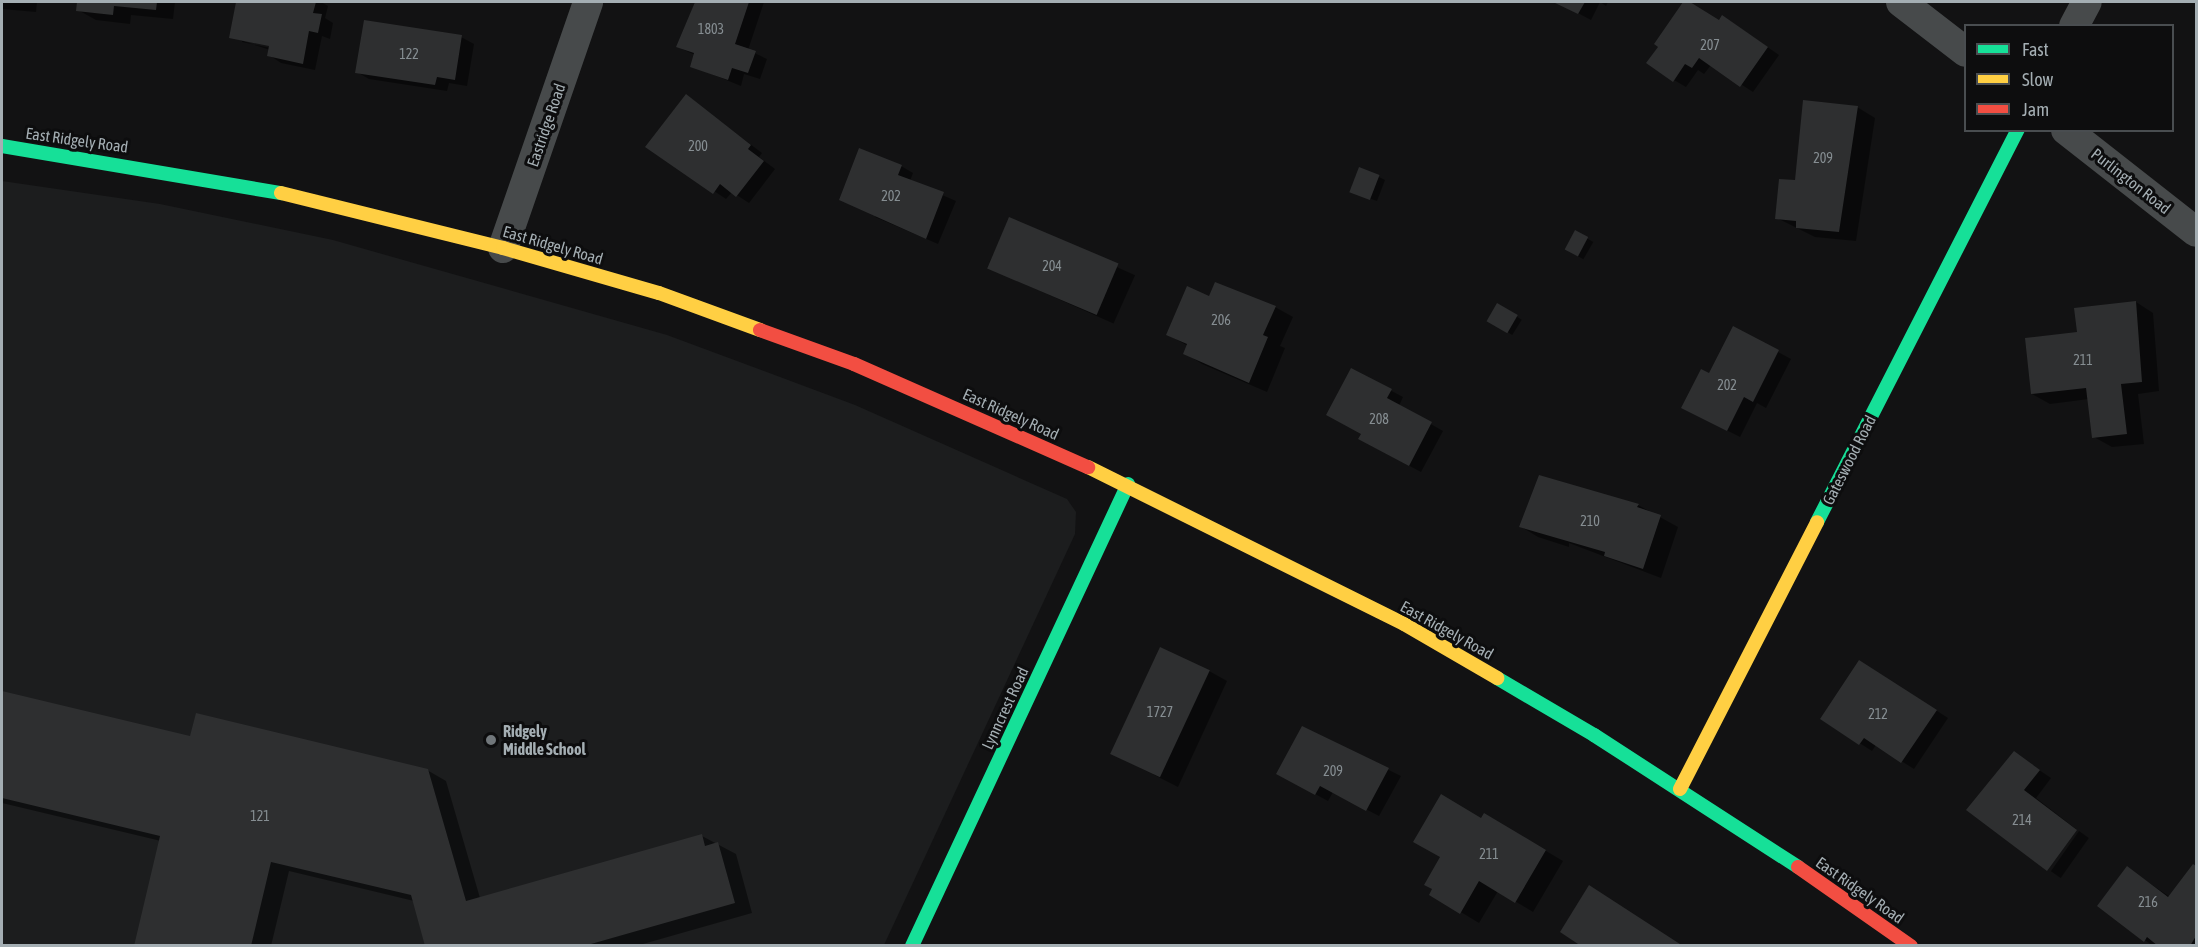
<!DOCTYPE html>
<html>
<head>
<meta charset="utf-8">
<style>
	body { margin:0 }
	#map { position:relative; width:2198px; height:947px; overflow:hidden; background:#121213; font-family:"Asap Condensed",sans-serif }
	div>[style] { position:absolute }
	.built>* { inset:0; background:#1c1d1e }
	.shadow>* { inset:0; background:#0007; transform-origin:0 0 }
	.building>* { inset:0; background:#2e2f30; transform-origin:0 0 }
	.street>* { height:30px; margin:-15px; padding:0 15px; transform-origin:15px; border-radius:15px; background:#474a4b }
	.fast>* { height:14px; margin:-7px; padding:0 7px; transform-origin:7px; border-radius:7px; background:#16e098 }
	.slow>* { height:14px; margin:-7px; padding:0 7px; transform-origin:7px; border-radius:7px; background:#ffcf43 }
	.jam>* { height:14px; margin:-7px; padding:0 7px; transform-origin:7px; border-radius:7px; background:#f24e42 }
	.dots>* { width:16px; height:16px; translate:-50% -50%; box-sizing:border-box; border:3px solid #0d0d0e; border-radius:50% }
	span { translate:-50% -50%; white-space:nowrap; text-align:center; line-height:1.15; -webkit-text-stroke:6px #0d0d0e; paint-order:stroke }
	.number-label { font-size:14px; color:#868e92 }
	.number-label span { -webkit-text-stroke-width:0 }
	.street-label { font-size:16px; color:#a4aeb3 }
	.poi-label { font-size:16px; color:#a4aeb3; font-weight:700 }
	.left { translate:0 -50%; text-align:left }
	.frame { position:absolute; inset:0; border:3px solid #a4aeb3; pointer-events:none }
	.legend { position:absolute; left:1964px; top:24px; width:210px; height:108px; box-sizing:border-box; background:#0d0d0e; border:2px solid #494d50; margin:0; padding:8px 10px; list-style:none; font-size:18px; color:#a4aeb3 }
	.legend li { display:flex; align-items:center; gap:12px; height:30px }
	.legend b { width:30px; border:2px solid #494d50 }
</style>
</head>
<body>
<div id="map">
	<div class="built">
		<i style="clip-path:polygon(2px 181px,160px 204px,333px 240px,667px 335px,855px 405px,1067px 499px,1076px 512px,1075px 534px,884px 945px,2px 946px)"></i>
	</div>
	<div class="shadow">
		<i style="clip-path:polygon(2px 2px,37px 2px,36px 12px,2px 9px)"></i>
		<i style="clip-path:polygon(79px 2px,175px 2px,173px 19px,131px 15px,130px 24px,96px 20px,78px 10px)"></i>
		<i style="clip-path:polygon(evenodd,238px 2px,321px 2px,328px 6px,325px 18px,333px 23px,330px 39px,322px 36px,315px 70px,281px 63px,269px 55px,270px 50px,231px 37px,238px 2px,242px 39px,276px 46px,276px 49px,242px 42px,242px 39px)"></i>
		<i style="clip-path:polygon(695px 2px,764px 2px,748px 50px,767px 59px,760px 79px,744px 74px,741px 86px,692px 66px,695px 55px,678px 47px)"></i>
		<i style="clip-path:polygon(1557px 2px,1608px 2px,1606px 6px,1600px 2px,1591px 20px)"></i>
		<i style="clip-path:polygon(1685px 2px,1720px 22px,1734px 24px,1779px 55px,1753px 92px,1711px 65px,1704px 74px,1698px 70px,1686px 87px,1674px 80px,1656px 43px)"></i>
		<i style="clip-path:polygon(461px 37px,474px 44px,467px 86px,449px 83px,447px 91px,369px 79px,357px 72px)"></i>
		<i style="clip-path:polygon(686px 96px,762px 153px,759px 157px,775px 169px,749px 203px,732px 192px,726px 199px,647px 146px)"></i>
		<i style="clip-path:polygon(1857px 107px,1875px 118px,1856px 241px,1815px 237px,1777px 218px,1796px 182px)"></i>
		<i style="clip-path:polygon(901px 166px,913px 173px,910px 181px,956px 201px,938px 244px,875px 217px)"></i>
		<i style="clip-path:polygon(1379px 177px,1385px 180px,1377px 201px,1357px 194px)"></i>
		<i style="left:1009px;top:219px;width:138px;height:53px;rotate:24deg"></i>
		<i style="left:1576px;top:232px;width:20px;height:20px;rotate:30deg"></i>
		<i style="clip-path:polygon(1210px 298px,1275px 307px,1293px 317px,1280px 346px,1285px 348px,1267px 392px,1202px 364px,1185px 353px,1188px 346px,1167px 334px)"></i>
		<i style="clip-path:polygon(2136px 302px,2153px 313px,2159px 391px,2138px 394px,2144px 444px,2112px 447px,2094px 437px,2089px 399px,2050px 404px,2032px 394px,2079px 333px)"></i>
		<i style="left:1498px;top:305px;width:28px;height:18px;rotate:32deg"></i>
		<i style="clip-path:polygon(1733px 328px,1791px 359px,1766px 408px,1757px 403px,1740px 437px,1695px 414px)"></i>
		<i style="clip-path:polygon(1352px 370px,1403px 397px,1399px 406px,1443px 431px,1421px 472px,1372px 446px,1363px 434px)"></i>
		<i style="clip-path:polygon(1638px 505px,1678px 527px,1661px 578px,1569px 543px,1569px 547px,1538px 537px,1520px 526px)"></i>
		<i style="clip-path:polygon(1872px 669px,1948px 718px,1914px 769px,1876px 745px,1872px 751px,1822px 719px)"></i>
		<i style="clip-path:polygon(1209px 671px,1227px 681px,1178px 787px,1111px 753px)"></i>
		<i style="clip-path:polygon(2px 693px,191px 738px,427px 770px,446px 781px,480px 898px,702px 836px,736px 854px,752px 913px,636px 946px,427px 946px,414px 901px,289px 871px,271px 946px,136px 946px,161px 841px,2px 803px)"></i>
		<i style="clip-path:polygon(1303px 728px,1401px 776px,1379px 816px,1333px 792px,1328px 801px,1278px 774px)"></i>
		<i style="clip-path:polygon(2014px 753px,2051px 778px,2036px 798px,2076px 829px,2047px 869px,1968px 810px)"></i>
		<i style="clip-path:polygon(1485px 815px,1563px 861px,1533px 912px,1498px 891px,1479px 923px,1431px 894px,1442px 857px)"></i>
		<i style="left:2079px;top:831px;width:12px;height:49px;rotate:35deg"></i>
		<i style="clip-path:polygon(2194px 866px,2196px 946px,2153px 946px,2099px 906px,2127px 868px,2170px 897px)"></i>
	</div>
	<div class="building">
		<i style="clip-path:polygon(77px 2px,157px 2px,156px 10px,114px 6px,113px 15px,76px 11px)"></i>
		<i style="clip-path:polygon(236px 2px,316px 2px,313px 13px,322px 14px,318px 33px,309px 31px,303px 64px,267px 56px,269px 46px,229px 38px)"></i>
		<i style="clip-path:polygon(695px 2px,749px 2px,735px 44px,756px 51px,748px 73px,732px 68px,728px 80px,690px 67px,694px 53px,676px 47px)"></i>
		<i style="clip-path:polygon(1553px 2px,1585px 2px,1578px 14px)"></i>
		<i style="clip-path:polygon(1683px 2px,1690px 2px,1719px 20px,1722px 15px,1768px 47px,1740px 87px,1699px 58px,1692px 68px,1685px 64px,1673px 82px,1646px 63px,1658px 47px,1654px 44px)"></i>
		<i style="clip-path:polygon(364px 20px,462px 35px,455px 80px,437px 77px,435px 85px,355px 73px)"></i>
		<i style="clip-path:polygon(686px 94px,751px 145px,748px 149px,764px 161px,736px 197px,720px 184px,713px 194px,645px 147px)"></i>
		<i style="clip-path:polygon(1803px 100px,1858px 106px,1839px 232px,1796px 228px,1796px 221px,1775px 219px,1779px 179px,1795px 180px)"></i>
		<i style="clip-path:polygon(859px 148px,902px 165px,898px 175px,944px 192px,926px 239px,839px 200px)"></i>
		<i style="left:1359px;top:167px;width:22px;height:27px;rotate:21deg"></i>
		<i style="left:1009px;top:217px;width:119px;height:56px;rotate:23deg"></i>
		<i style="left:1575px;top:230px;width:15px;height:22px;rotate:28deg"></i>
		<i style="clip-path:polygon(1215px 282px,1276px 306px,1263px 335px,1268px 337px,1249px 383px,1183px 354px,1187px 344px,1166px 335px,1187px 286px,1209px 296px)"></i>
		<i style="clip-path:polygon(2136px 301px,2142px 382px,2121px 384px,2127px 434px,2092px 438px,2086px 388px,2031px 394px,2025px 338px,2077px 332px,2074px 308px)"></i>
		<i style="left:1497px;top:303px;width:24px;height:21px;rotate:30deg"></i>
		<i style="clip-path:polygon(1733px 326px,1779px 350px,1753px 402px,1744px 397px,1727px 431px,1681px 408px,1701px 369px,1709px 373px)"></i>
		<i style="clip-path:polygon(1351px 368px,1392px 389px,1387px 398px,1432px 422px,1409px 466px,1358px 439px,1361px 434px,1326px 415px)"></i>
		<i style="clip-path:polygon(1539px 475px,1639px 504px,1637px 507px,1661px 515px,1643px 569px,1604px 556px,1605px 552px,1519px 527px)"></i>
		<i style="left:1160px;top:647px;width:55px;height:118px;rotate:25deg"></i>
		<i style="clip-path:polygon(1859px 660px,1937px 710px,1901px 763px,1864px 738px,1859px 745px,1820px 719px)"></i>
		<i style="clip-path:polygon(2px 691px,190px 736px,196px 713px,428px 769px,466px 901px,702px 834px,705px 846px,718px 842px,735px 903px,584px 946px,425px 946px,411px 895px,271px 862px,251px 946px,134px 946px,160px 836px,2px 798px)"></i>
		<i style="clip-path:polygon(1302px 726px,1389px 768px,1366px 811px,1320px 786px,1315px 795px,1276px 774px)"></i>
		<i style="clip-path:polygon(2014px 751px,2040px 770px,2024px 790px,2077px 830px,2047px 871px,1966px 810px)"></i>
		<i style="clip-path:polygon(1441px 794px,1481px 818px,1484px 813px,1546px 850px,1515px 903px,1479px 881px,1460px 914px,1429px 895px,1432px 889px,1424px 885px,1440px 857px,1413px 842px)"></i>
		<i style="clip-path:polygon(2193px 864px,2196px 866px,2196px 936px,2190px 946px,2158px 946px,2147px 937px,2144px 942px,2097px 906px,2127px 866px,2168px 897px)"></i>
		<i style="clip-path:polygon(1589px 885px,1683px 946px,1581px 946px,1560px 932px)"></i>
	</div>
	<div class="street">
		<i style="left:1901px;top:2px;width:82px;rotate:37.6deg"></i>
		<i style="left:2074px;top:26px;width:27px;rotate:-62deg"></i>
		<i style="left:2066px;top:130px;width:165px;rotate:38.1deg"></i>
		<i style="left:503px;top:248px;width:260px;rotate:-70.9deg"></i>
	</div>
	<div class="fast">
		<i style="left:2px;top:146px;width:283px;rotate:9.6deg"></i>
		<i style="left:1817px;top:522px;width:441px;rotate:-62.9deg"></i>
		<i style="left:1497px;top:678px;width:113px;rotate:30.4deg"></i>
		<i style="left:1594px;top:735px;width:243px;rotate:32.9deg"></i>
		<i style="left:912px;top:946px;width:510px;rotate:-64.94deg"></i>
	</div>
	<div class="slow">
		<i style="left:281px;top:193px;width:229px;rotate:13.9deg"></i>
		<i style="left:503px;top:248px;width:162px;rotate:16.1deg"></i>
		<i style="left:659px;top:293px;width:108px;rotate:20.1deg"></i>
		<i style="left:1088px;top:467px;width:353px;rotate:26.4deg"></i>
		<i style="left:1404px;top:624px;width:108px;rotate:30.1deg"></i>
		<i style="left:1680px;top:789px;width:300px;rotate:-62.8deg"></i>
	</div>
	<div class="jam">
		<i style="left:760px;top:330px;width:100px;rotate:19.9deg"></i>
		<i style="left:854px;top:364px;width:256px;rotate:23.8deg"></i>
		<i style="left:1798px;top:867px;width:138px;rotate:35deg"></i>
	</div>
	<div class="dots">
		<i style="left:491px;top:740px;background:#71777b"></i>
	</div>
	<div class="number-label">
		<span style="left:711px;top:29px">1803</span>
		<span style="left:1710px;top:45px">207</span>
		<span style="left:409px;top:54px">122</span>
		<span style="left:698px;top:146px">200</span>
		<span style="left:1823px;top:158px">209</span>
		<span style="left:891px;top:196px">202</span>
		<span style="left:1052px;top:266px">204</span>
		<span style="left:1221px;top:320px">206</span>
		<span style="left:2083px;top:360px">211</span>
		<span style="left:1727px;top:385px">202</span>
		<span style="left:1379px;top:419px">208</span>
		<span style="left:1590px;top:521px">210</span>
		<span style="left:1160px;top:712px">1727</span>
		<span style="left:1878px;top:714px">212</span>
		<span style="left:1333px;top:771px">209</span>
		<span style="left:260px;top:816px">121</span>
		<span style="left:2022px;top:820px">214</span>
		<span style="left:1489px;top:854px">211</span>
		<span style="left:2148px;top:902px">216</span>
	</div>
	<div class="street-label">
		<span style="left:546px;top:125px;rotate:-71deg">Eastridge Road</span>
		<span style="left:77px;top:140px;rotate:8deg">East Ridgely Road</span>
		<span style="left:2131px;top:181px;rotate:38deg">Purlington Road</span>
		<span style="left:553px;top:245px;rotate:16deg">East Ridgely Road</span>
		<span style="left:1011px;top:414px;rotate:24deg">East Ridgely Road</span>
		<span style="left:1849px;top:460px;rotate:-63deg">Gateswood Road</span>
		<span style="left:1447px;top:630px;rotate:29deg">East Ridgely Road</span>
		<span style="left:1005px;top:708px;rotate:-65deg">Lynncrest Road</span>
		<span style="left:1860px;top:890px;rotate:35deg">East Ridgely Road</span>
	</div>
	<div class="poi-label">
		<span class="left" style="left:503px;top:740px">Ridgely<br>Middle School</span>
	</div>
	<div class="frame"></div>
	<ul class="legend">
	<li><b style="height:8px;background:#16e098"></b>Fast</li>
	<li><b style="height:8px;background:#ffcf43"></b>Slow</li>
	<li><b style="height:8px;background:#f24e42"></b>Jam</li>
	</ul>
</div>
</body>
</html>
